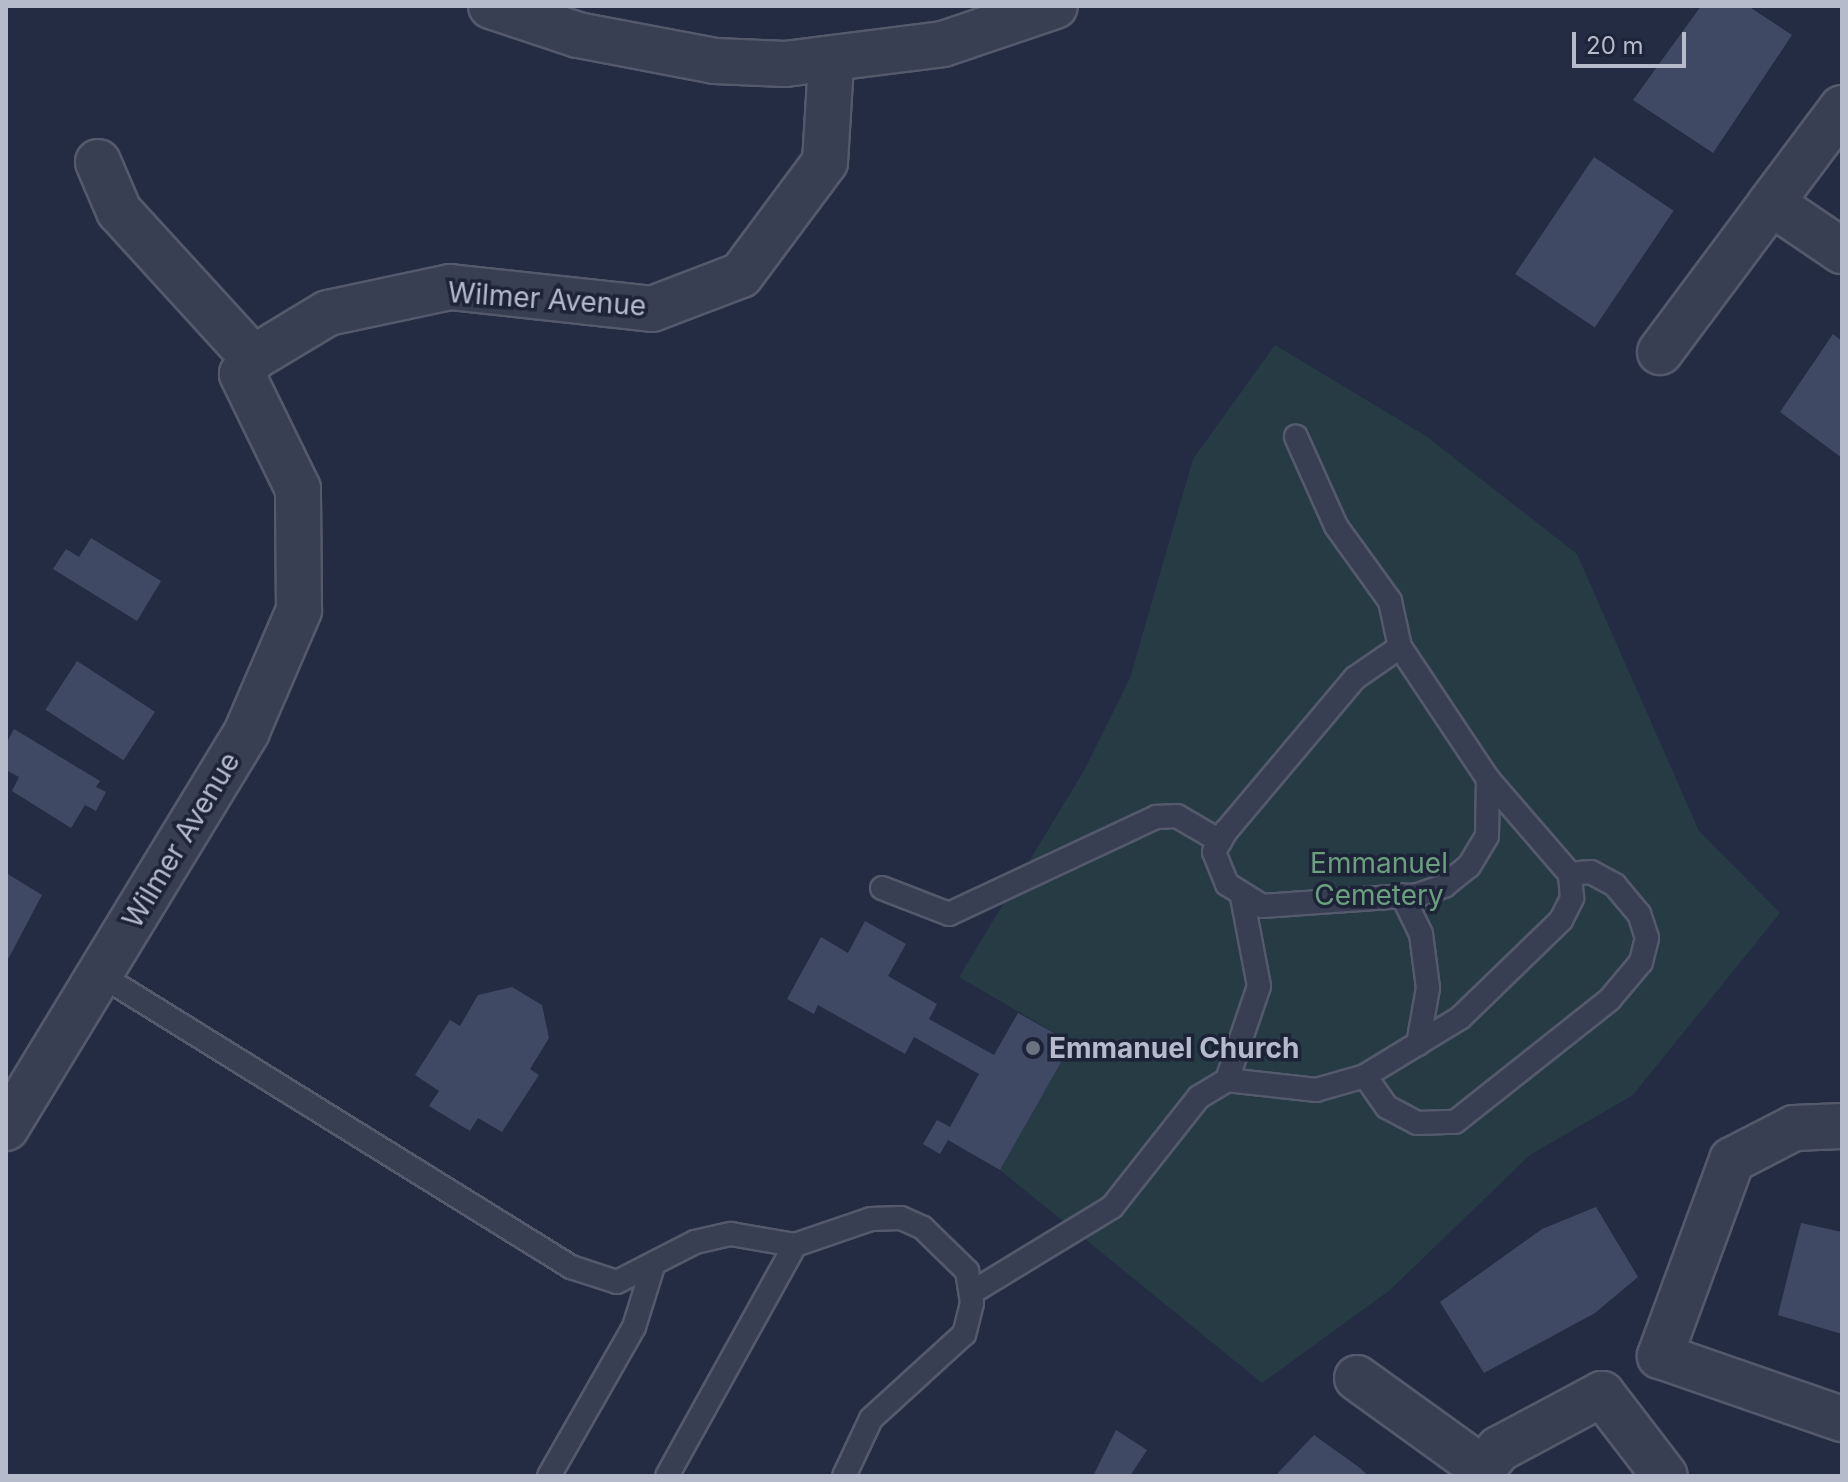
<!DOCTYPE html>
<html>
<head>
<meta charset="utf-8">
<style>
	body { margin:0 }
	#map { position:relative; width:1848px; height:1482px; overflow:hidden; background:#242c43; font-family:Inter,sans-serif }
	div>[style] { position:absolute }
	.green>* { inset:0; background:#263b44 }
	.building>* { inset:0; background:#404963; transform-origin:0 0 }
	.roads { filter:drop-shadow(2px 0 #545a6c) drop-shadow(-2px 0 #545a6c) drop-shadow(0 2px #545a6c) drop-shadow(0 -2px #545a6c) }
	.service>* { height:22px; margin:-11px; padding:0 11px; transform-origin:11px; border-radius:11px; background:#393f52 }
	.minor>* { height:44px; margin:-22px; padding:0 22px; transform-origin:22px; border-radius:22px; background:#393f52 }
	.dots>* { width:22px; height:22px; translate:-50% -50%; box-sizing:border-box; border:4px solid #1e2437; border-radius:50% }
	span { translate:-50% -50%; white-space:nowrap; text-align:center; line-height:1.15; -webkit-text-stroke:7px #1e2437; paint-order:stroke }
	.street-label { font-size:28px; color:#b6bbcc }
	.park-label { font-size:28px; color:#6b9f80 }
	.poi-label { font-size:28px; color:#b6bbcc; font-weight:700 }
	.left { translate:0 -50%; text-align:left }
	.frame { position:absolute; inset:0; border:8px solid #b6bbcc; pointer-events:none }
	.scale { position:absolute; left:1572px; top:32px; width:114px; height:36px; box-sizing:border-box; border:4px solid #b6bbcc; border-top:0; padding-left:10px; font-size:24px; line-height:28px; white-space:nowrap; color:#b6bbcc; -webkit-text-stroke:6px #1e2437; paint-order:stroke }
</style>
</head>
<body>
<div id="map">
	<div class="green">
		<i style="clip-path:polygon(1275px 345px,1426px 436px,1577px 554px,1699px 831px,1780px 913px,1633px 1095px,1530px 1155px,1390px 1290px,1262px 1383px,1000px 1170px,1072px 1043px,959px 977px,1085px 769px,1130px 678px,1193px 459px)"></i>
	</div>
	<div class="building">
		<i style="clip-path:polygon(1701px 6px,1748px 6px,1792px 35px,1713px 153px,1633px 100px)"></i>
		<i style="left:1594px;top:157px;width:96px;height:141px;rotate:34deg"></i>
		<i style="clip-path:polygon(1833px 334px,1842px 341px,1842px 458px,1780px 412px)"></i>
		<i style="clip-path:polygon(91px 538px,161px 581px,137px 621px,53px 569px,66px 549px,79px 557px)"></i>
		<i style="left:77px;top:661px;width:93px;height:58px;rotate:33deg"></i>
		<i style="clip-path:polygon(14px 729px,100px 781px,96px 787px,106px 792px,96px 811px,85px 805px,71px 828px,12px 791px,19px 777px,6px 770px,6px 744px)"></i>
		<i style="clip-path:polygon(6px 873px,42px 895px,6px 963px)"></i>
		<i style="clip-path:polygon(865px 921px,906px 944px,888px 976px,937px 1004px,929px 1019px,994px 1055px,1018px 1013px,1072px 1043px,1000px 1170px,948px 1140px,940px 1154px,923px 1144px,937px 1120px,950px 1127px,979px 1074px,914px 1037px,905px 1054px,818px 1005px,814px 1014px,787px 999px,821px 937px,848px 953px)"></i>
		<i style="clip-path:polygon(512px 987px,542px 1005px,549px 1038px,530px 1069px,539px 1075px,502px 1132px,478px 1118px,470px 1131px,429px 1106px,439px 1091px,415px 1075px,450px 1020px,460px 1026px,478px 995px)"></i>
		<i style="clip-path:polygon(1596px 1207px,1638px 1277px,1595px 1313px,1484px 1373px,1440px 1302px,1542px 1229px)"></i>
		<i style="clip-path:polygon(1801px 1223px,1842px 1232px,1842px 1334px,1778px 1315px)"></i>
		<i style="clip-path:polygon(1116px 1430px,1147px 1450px,1130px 1476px,1093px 1476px)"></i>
		<i style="clip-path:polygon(1314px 1435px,1360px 1468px,1368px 1476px,1275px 1476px)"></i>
	</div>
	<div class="roads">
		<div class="service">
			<i style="left:1400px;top:647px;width:55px;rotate:145.4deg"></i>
			<i style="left:1355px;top:678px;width:200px;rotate:130.1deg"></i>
			<i style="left:1226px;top:831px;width:24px;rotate:120deg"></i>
			<i style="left:1214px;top:852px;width:35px;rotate:68deg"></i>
			<i style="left:1227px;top:884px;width:41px;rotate:32.2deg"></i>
			<i style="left:1262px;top:906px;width:156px;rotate:-4deg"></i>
			<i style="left:1418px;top:895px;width:28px;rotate:-19deg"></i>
			<i style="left:1444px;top:886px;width:32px;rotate:-39deg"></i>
			<i style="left:1469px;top:866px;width:35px;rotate:-59deg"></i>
			<i style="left:1487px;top:836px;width:57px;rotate:-89deg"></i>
			<i style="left:882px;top:888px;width:72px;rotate:21.2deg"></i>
			<i style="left:949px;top:914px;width:229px;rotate:-25.1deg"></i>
			<i style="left:1156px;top:817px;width:21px;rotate:-3deg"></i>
			<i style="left:1177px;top:816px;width:50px;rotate:30.2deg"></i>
			<i style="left:1402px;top:895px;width:43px;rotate:64deg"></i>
			<i style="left:1421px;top:934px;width:54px;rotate:82.6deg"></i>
			<i style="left:1428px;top:988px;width:57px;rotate:100.1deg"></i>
			<i style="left:99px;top:974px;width:556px;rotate:31.83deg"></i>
			<i style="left:571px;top:1267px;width:48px;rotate:18.1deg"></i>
			<i style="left:617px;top:1282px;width:88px;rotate:-27.1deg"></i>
			<i style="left:695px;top:1242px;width:37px;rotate:-13deg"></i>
			<i style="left:731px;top:1234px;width:65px;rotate:9.8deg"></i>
			<i style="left:795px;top:1245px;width:80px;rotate:-18.9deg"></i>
			<i style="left:871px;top:1219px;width:30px;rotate:-2deg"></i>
			<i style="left:901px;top:1218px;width:24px;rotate:24deg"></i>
			<i style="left:923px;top:1228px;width:62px;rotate:44.3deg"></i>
			<i style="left:967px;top:1271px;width:32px;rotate:81deg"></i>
			<i style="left:972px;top:1303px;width:32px;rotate:104deg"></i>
			<i style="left:964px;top:1334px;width:126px;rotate:137.6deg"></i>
			<i style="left:871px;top:1419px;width:63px;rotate:115.3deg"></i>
			<i style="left:1365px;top:1076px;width:38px;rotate:55deg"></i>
			<i style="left:1387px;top:1107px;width:34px;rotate:28deg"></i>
			<i style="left:1417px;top:1123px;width:38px;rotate:-2deg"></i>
			<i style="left:1455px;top:1122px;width:198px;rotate:-38.4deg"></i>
			<i style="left:1610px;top:999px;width:48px;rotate:-50deg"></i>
			<i style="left:1641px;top:962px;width:25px;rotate:-76deg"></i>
			<i style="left:1647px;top:938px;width:25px;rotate:-108deg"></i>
			<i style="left:1639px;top:914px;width:38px;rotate:-130deg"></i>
			<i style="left:1615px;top:885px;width:27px;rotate:-152deg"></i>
			<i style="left:1591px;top:872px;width:21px;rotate:175deg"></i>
			<i style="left:1227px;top:1080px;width:99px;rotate:-71.2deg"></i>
			<i style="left:1259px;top:986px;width:91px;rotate:-100.8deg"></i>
			<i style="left:971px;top:1293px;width:165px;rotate:-31.4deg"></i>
			<i style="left:1112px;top:1207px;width:140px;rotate:-51.7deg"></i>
			<i style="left:1199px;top:1097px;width:33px;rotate:-31deg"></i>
			<i style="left:1227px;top:1080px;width:90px;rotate:6.4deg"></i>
			<i style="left:1316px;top:1090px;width:51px;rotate:-15.9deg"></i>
			<i style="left:1365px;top:1076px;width:111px;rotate:-31.4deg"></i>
			<i style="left:1460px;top:1018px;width:141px;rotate:-44.1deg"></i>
			<i style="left:1561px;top:920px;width:25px;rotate:-63deg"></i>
			<i style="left:1572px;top:898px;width:24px;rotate:-95deg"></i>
			<i style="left:1570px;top:874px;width:125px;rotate:-130.8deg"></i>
			<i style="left:1488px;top:779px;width:159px;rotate:-123.7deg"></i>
			<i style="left:1400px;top:647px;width:47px;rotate:-102.3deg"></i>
			<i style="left:1390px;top:601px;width:92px;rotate:-125.8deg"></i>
			<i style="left:1336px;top:526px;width:98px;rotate:-114.2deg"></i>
			<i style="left:549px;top:1476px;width:172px;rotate:-60.3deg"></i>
			<i style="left:634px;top:1327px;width:64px;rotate:-72.7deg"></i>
			<i style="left:667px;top:1476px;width:264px;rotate:-61deg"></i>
		</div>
		<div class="minor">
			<i style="left:491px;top:6px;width:92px;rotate:18.4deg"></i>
			<i style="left:578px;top:35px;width:139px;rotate:10.7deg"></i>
			<i style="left:715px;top:61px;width:70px;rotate:2.5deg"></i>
			<i style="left:785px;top:64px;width:159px;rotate:-7.2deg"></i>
			<i style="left:943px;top:44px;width:118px;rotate:-18.7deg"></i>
			<i style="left:1842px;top:108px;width:119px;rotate:126.8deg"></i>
			<i style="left:1771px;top:203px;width:86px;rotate:34.1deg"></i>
			<i style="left:98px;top:162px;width:53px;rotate:66.8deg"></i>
			<i style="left:119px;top:211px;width:199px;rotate:47.6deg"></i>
			<i style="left:1660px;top:352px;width:186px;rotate:-53.3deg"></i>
			<i style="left:1842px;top:1126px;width:48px;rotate:177.6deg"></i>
			<i style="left:1794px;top:1128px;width:70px;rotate:152.7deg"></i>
			<i style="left:1732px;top:1160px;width:209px;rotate:110.2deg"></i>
			<i style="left:1660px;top:1356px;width:193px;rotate:19.1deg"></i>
			<i style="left:6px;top:1128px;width:464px;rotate:-58.7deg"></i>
			<i style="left:247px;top:731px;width:132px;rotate:-66.7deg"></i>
			<i style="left:299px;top:610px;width:121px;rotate:-90.5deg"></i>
			<i style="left:298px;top:489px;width:128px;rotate:-116deg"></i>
			<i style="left:242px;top:374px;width:19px;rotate:-55deg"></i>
			<i style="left:253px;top:358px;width:87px;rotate:-31deg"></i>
			<i style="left:328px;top:313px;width:125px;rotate:-12deg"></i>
			<i style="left:450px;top:287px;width:203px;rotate:6.2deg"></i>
			<i style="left:652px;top:309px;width:95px;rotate:-20.9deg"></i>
			<i style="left:741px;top:275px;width:141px;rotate:-53.4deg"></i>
			<i style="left:825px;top:162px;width:99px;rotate:-86.5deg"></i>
			<i style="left:1357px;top:1378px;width:155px;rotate:35.8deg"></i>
			<i style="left:1477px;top:1476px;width:35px;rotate:-51deg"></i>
			<i style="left:1499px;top:1449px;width:117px;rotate:-28.1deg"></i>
			<i style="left:1602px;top:1394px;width:103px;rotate:52.5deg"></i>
		</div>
	</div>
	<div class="dots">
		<i style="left:1033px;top:1048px;background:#6b7280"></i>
	</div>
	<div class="street-label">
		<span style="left:547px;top:299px;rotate:4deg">Wilmer Avenue</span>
		<span style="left:181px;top:840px;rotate:-59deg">Wilmer Avenue</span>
	</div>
	<div class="park-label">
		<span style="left:1379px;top:879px">Emmanuel<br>Cemetery</span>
	</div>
	<div class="poi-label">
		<span class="left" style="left:1049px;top:1048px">Emmanuel Church</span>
	</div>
	<div class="frame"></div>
	<div class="scale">20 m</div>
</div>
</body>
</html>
